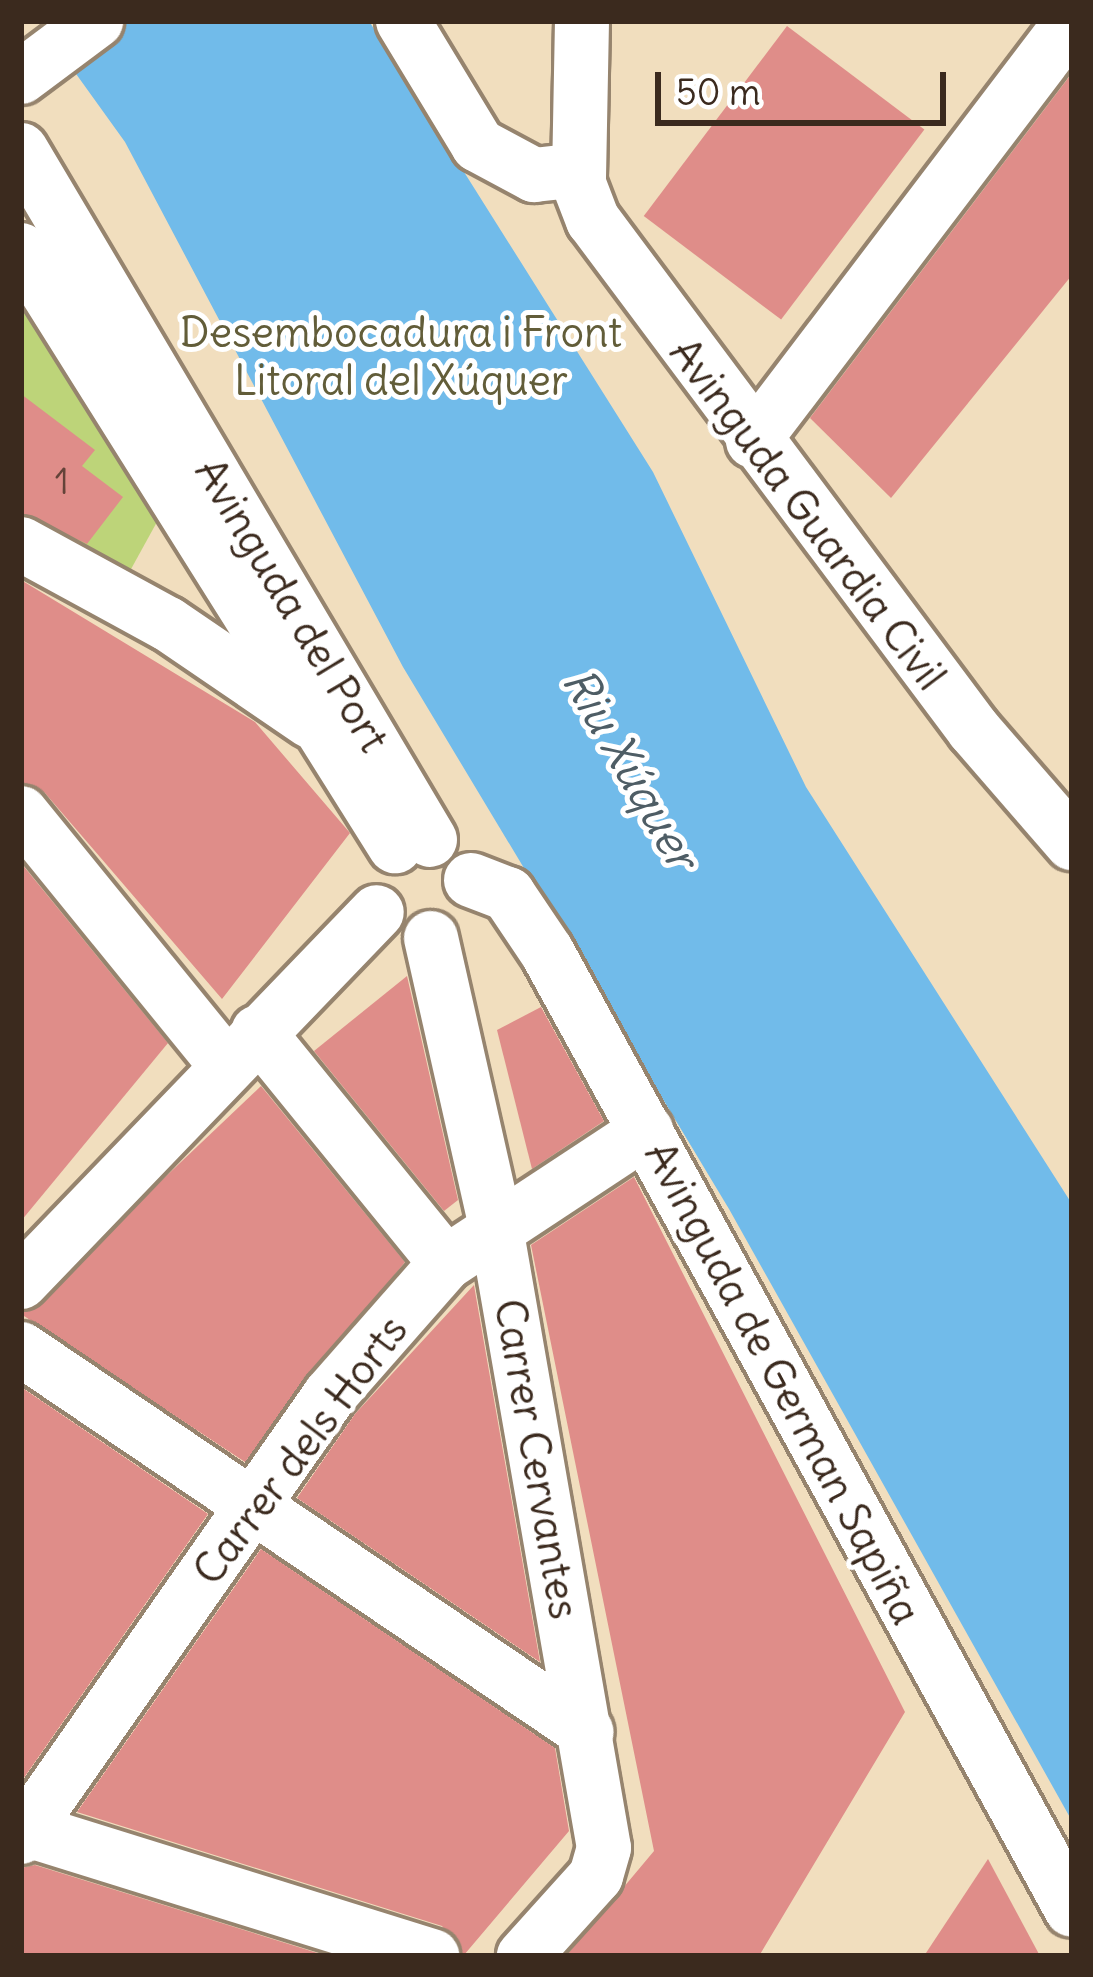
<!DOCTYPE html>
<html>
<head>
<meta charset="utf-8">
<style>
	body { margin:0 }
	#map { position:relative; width:1093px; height:1977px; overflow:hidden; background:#f1debe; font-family:Delius,sans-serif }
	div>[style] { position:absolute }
	.green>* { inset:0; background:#bdd479 }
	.water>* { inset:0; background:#71bbea }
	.building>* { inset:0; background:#df8d89; transform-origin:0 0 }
	.roads { filter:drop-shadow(3px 0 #96846e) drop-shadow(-3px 0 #96846e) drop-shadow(0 3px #96846e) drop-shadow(0 -3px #96846e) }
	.minor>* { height:54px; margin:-27px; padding:0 27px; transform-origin:27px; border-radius:27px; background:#fff }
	span { translate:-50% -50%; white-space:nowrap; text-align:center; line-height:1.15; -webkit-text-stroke:10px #fff; paint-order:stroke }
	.number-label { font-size:36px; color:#644339 }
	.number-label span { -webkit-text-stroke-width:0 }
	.park-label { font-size:42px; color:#625d39 }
	.street-label { font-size:42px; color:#3b2a1e }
	.water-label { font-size:45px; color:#4e5d65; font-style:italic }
	.frame { position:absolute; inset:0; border:24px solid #3b2a1e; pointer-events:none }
	.scale { position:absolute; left:655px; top:72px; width:291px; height:54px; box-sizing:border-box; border:6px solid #3b2a1e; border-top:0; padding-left:15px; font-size:36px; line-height:42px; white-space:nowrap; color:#3b2a1e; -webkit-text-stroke:9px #fff; paint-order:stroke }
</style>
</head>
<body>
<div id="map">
	<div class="green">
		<i style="clip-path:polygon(21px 308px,163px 511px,125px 580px,21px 531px)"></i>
	</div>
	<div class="water">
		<i style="clip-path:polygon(38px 21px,369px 21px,653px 472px,806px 787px,1072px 1204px,1072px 1821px,729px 1209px,403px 667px,125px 142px)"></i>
	</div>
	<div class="building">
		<i style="left:787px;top:26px;width:172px;height:238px;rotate:37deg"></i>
		<i style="clip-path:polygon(1072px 73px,1072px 275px,891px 498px,810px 418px)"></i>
		<i style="clip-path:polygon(21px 394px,95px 450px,82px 466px,123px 497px,87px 544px,21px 513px)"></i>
		<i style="clip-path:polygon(21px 580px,255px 722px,350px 833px,222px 999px,45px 793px,21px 782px)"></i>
		<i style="clip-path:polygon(21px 863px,168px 1043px,21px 1221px)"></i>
		<i style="clip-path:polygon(407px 976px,458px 1200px,444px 1211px,314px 1051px)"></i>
		<i style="clip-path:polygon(541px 1007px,604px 1121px,532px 1169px,497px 1030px)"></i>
		<i style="clip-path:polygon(261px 1086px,405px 1262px,245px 1462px,21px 1314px)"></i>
		<i style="clip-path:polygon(634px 1177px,905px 1712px,759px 1956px,566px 1956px,654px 1851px,531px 1245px)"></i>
		<i style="clip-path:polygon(474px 1285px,476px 1297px,540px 1662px,297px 1498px,355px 1414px)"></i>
		<i style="clip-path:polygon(21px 1387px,208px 1514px,21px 1782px)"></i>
		<i style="clip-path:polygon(261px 1549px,555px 1748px,569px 1831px,464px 1955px,442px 1926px,77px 1812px)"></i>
		<i style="clip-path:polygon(988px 1859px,1040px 1956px,924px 1956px)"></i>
		<i style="clip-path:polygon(35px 1865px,327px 1956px,21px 1956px,21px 1868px)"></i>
	</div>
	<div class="roads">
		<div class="minor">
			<i style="left:403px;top:21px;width:145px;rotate:58.8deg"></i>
			<i style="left:478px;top:145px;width:64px;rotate:28.2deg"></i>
			<i style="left:534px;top:175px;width:45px;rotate:-6.3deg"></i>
			<i style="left:582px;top:21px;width:163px;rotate:91.1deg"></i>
			<i style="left:579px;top:184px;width:39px;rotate:69deg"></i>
			<i style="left:593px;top:220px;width:637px;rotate:53.24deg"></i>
			<i style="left:974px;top:730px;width:150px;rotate:49.1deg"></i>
			<i style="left:21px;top:77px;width:94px;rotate:-36.7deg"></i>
			<i style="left:21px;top:150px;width:802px;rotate:59.34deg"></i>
			<i style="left:21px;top:250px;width:704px;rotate:57.89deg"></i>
			<i style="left:753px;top:441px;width:527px;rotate:-52.78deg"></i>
			<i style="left:21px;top:544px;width:167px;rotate:28.6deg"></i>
			<i style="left:168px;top:624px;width:172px;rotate:34.3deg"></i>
			<i style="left:21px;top:813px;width:322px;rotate:50.9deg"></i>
			<i style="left:471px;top:880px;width:40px;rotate:21deg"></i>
			<i style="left:508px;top:894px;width:70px;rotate:56.1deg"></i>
			<i style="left:547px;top:952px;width:1092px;rotate:61.28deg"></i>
			<i style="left:431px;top:938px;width:291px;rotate:77.3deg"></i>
			<i style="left:495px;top:1222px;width:635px;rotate:80.12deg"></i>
			<i style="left:604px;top:1848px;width:29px;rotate:106deg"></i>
			<i style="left:596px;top:1876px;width:108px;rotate:132deg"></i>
			<i style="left:258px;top:1032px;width:298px;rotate:50.9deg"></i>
			<i style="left:21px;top:1282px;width:513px;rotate:-46.1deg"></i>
			<i style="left:21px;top:1349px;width:683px;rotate:34.09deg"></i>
			<i style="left:21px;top:1828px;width:431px;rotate:17.3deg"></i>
			<i style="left:21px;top:1837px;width:539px;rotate:-55.04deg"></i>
			<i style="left:330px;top:1395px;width:176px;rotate:-48.7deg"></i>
			<i style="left:446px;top:1263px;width:240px;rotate:-33.4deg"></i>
		</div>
	</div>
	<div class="number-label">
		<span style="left:62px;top:482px">1</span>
	</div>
	<div class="park-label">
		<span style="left:401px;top:356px">Desembocadura i Front<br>Litoral del Xúquer</span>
	</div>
	<div class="street-label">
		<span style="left:808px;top:514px;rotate:53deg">Avinguda Guardia Civil</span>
		<span style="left:292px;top:605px;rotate:59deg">Avinguda del Port</span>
		<span style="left:783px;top:1383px;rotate:62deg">Avinguda de German Sapiña</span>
		<span style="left:300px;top:1450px;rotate:-53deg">Carrer dels Horts</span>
		<span style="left:537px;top:1459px;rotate:80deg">Carrer Cervantes</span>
	</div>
	<div class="water-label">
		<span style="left:630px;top:769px;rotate:60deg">Riu Xúquer</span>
	</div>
	<div class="frame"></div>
	<div class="scale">50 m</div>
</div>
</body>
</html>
